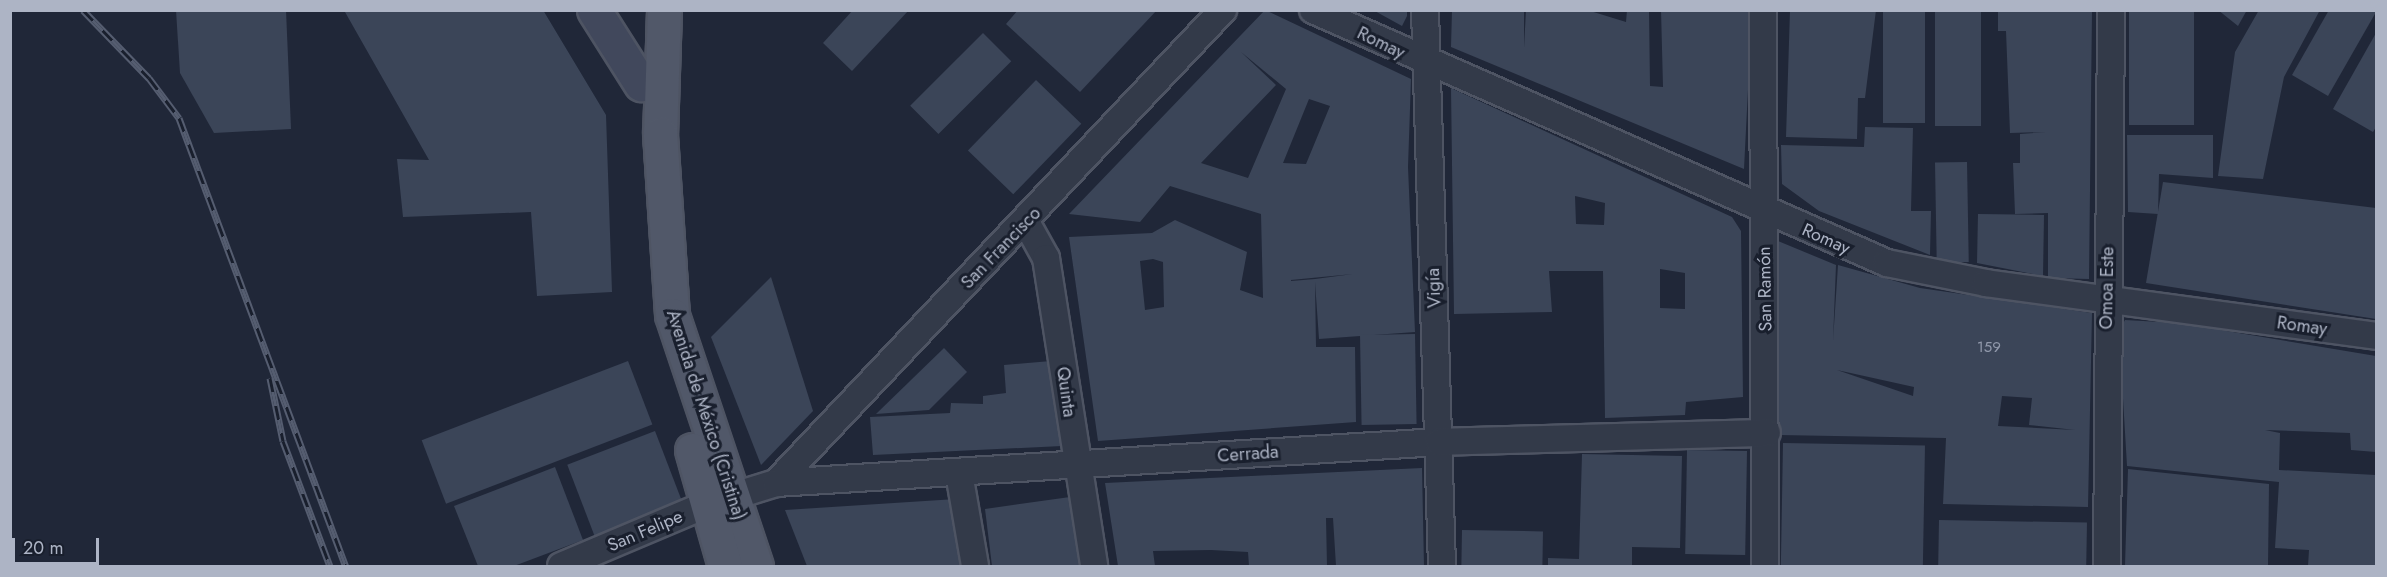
<!DOCTYPE html>
<html>
<head>
<meta charset="utf-8">
<style>
	body { margin:0 }
	#map { position:relative; width:2387px; height:577px; overflow:hidden; background:#202738; font-family:Jost,sans-serif }
	div>[style] { position:absolute }
	.building>* { inset:0; background:#3b4558; transform-origin:0 0 }
	.roads { filter:drop-shadow(2px 0 #4e5463) drop-shadow(-2px 0 #4e5463) drop-shadow(0 2px #4e5463) drop-shadow(0 -2px #4e5463) }
	.street>* { height:26px; margin:-13px; padding:0 13px; transform-origin:13px; border-radius:13px; background:#333a49 }
	.secondary>* { height:33px; margin:-16.5px; padding:0 16.5px; transform-origin:16.5px; border-radius:16.5px; background:#41485c }
	.primary>* { height:33px; margin:-16.5px; padding:0 16.5px; transform-origin:16.5px; border-radius:16.5px; background:#515869 }
	.rail>* { height:7px; margin-top:-3.5px; transform-origin:0; background:repeating-linear-gradient(90deg,#191f2d 0 14px,#555d70 0 28px); box-sizing:border-box; border-block:2px solid #555d70 }
	span { translate:-50% -50%; white-space:nowrap; text-align:center; line-height:1.15; -webkit-text-stroke:6px #191f2d; paint-order:stroke }
	.number-label { font-size:15px; color:#9098aa }
	.number-label span { -webkit-text-stroke-width:0 }
	.street-label { font-size:18px; color:#adb4c5 }
	.frame { position:absolute; inset:0; border:12px solid #adb4c5; pointer-events:none }
	.scale { position:absolute; left:12px; top:538px; width:87px; height:27px; box-sizing:border-box; border:3px solid #adb4c5; border-top:0; padding-left:8px; font-size:18px; line-height:21px; white-space:nowrap; color:#adb4c5; -webkit-text-stroke:4px #191f2d; paint-order:stroke }
</style>
</head>
<body>
<div id="map">
	<div class="building">
		<i style="clip-path:polygon(176px 10px,286px 10px,291px 129px,214px 133px,180px 73px)"></i>
		<i style="clip-path:polygon(543px 10px,606px 115px,612px 292px,537px 296px,531px 212px,403px 217px,397px 159px,429px 160px,345px 12px)"></i>
		<i style="clip-path:polygon(853px 10px,909px 10px,852px 71px,823px 43px)"></i>
		<i style="clip-path:polygon(1018px 10px,1157px 10px,1080px 92px,1006px 24px)"></i>
		<i style="clip-path:polygon(evenodd,1265px 10px,1411px 79px,1408px 167px,1415px 332px,1319px 339px,1315px 282px,1316px 347px,1355px 347px,1356px 422px,1098px 441px,1069px 237px,1152px 233px,1175px 220px,1247px 252px,1240px 290px,1263px 298px,1261px 214px,1170px 186px,1140px 222px,1069px 214px,1265px 10px,1241px 52px,1286px 89px,1248px 178px,1201px 163px,1276px 85px,1241px 52px,1265px 10px,1309px 99px,1330px 106px,1306px 164px,1283px 163px,1309px 99px,1265px 10px,1153px 259px,1163px 262px,1164px 307px,1145px 310px,1140px 261px,1153px 259px,1265px 10px,1353px 274px,1315px 279px,1291px 281px,1291px 280px,1353px 274px)"></i>
		<i style="clip-path:polygon(1373px 10px,1407px 10px,1407px 16px,1402px 26px)"></i>
		<i style="clip-path:polygon(1452px 10px,1524px 10px,1524px 48px,1526px 10px,1587px 10px,1626px 22px,1627px 10px,1649px 10px,1650px 86px,1663px 87px,1661px 10px,1752px 10px,1744px 169px,1451px 47px)"></i>
		<i style="clip-path:polygon(1790px 10px,1876px 10px,1865px 98px,1858px 98px,1857px 139px,1786px 137px)"></i>
		<i style="left:1883px;top:10px;width:42px;height:113px"></i>
		<i style="left:1935px;top:10px;width:46px;height:116px"></i>
		<i style="clip-path:polygon(1998px 10px,2092px 10px,2089px 279px,2048px 278px,2048px 213px,2015px 214px,2013px 163px,2020px 163px,2020px 134px,2046px 132px,2010px 133px,2006px 31px,1998px 31px)"></i>
		<i style="left:2129px;top:10px;width:65px;height:115px"></i>
		<i style="clip-path:polygon(2218px 10px,2247px 10px,2238px 26px)"></i>
		<i style="clip-path:polygon(2259px 10px,2320px 10px,2284px 77px,2263px 179px,2218px 176px,2235px 52px)"></i>
		<i style="clip-path:polygon(2329px 10px,2376px 12px,2328px 96px,2292px 75px)"></i>
		<i style="left:983px;top:33px;width:40px;height:103px;rotate:45deg"></i>
		<i style="clip-path:polygon(2376px 33px,2376px 127px,2373px 132px,2333px 109px)"></i>
		<i style="left:1036px;top:80px;width:63px;height:98px;rotate:44deg"></i>
		<i style="clip-path:polygon(evenodd,1451px 88px,1732px 217px,1741px 231px,1743px 397px,1686px 402px,1685px 415px,1605px 418px,1603px 271px,1549px 271px,1552px 312px,1454px 314px,1451px 88px,1575px 196px,1605px 203px,1604px 225px,1576px 224px,1575px 196px,1451px 88px,1660px 269px,1685px 273px,1685px 309px,1660px 308px,1660px 269px)"></i>
		<i style="clip-path:polygon(1865px 127px,1913px 128px,1911px 211px,1931px 211px,1930px 255px,1819px 211px,1782px 184px,1781px 145px,1864px 147px)"></i>
		<i style="clip-path:polygon(2127px 135px,2213px 135px,2213px 178px,2159px 174px,2158px 214px,2128px 212px)"></i>
		<i style="left:1967px;top:162px;width:100px;height:32px;rotate:89deg"></i>
		<i style="clip-path:polygon(2163px 182px,2376px 208px,2376px 319px,2146px 283px)"></i>
		<i style="clip-path:polygon(1978px 214px,2044px 215px,2043px 276px,1977px 263px)"></i>
		<i style="clip-path:polygon(evenodd,1778px 241px,1836px 265px,1833px 341px,1838px 265px,1920px 288px,2092px 313px,2088px 507px,1943px 504px,1946px 438px,1779px 435px,1778px 241px,1837px 370px,1914px 387px,1913px 396px,1837px 370px,1778px 241px,2002px 396px,2032px 398px,2029px 425px,2075px 430px,1998px 426px,2002px 396px)"></i>
		<i style="clip-path:polygon(771px 277px,813px 411px,761px 465px,711px 337px)"></i>
		<i style="clip-path:polygon(2125px 320px,2179px 323px,2376px 356px,2376px 452px,2351px 450px,2350px 433px,2265px 430px,2280px 433px,2279px 470px,2376px 475px,2376px 566px,2308px 566px,2309px 550px,2275px 548px,2279px 482px,2127px 466px,2119px 331px)"></i>
		<i style="left:1415px;top:334px;width:90px;height:55px;rotate:89deg"></i>
		<i style="clip-path:polygon(944px 348px,967px 372px,929px 410px,876px 414px)"></i>
		<i style="left:628px;top:361px;width:68px;height:221px;rotate:69deg"></i>
		<i style="clip-path:polygon(1051px 361px,1062px 446px,873px 455px,870px 417px,950px 413px,951px 403px,983px 404px,983px 396px,1006px 393px,1004px 365px)"></i>
		<i style="left:655px;top:431px;width:76px;height:94px;rotate:69deg"></i>
		<i style="left:1783px;top:443px;width:142px;height:123px;rotate:1deg"></i>
		<i style="left:1747px;top:451px;width:104px;height:60px;rotate:91deg"></i>
		<i style="clip-path:polygon(1582px 454px,1682px 456px,1680px 548px,1632px 547px,1632px 566px,1548px 566px,1548px 558px,1579px 559px)"></i>
		<i style="clip-path:polygon(555px 467px,583px 540px,514px 566px,478px 566px,454px 506px)"></i>
		<i style="clip-path:polygon(1422px 468px,1424px 566px,1336px 566px,1333px 518px,1326px 518px,1327px 566px,1249px 566px,1248px 552px,1211px 550px,1153px 551px,1155px 566px,1118px 566px,1105px 483px)"></i>
		<i style="clip-path:polygon(2128px 469px,2269px 484px,2268px 566px,2125px 566px)"></i>
		<i style="clip-path:polygon(1070px 497px,1079px 566px,992px 566px,985px 509px)"></i>
		<i style="clip-path:polygon(956px 499px,965px 566px,807px 566px,785px 510px)"></i>
		<i style="left:1939px;top:520px;width:148px;height:46px;rotate:1deg"></i>
		<i style="left:1462px;top:530px;width:81px;height:36px;rotate:1deg"></i>
	</div>
	<div class="roads">
		<div class="street">
			<i style="left:1313px;top:10px;width:627px;rotate:23.79deg"></i>
			<i style="left:1887px;top:263px;width:101px;rotate:11.4deg"></i>
			<i style="left:1986px;top:283px;width:394px;rotate:7.7deg"></i>
			<i style="left:1425px;top:10px;width:556px;rotate:88.25deg"></i>
			<i style="left:1763px;top:10px;width:556px;rotate:89.79deg"></i>
			<i style="left:1026px;top:222px;width:41px;rotate:60.9deg"></i>
			<i style="left:1046px;top:258px;width:312px;rotate:81.1deg"></i>
			<i style="left:959px;top:473px;width:94px;rotate:80.2deg"></i>
			<i style="left:776px;top:483px;width:651px;rotate:-46.62deg"></i>
			<i style="left:561px;top:566px;width:160px;rotate:-22.9deg"></i>
			<i style="left:708px;top:504px;width:71px;rotate:-17.2deg"></i>
			<i style="left:776px;top:483px;width:664px;rotate:-3.54deg"></i>
			<i style="left:1439px;top:442px;width:328px;rotate:-1.6deg"></i>
			<i style="left:2107px;top:566px;width:556px;rotate:-89.59deg"></i>
		</div>
		<div class="secondary">
			<i style="left:594px;top:10px;width:88px;rotate:57.6deg"></i>
		</div>
		<div class="primary">
			<i style="left:664px;top:10px;width:124px;rotate:91.8deg"></i>
			<i style="left:660px;top:134px;width:181px;rotate:86.2deg"></i>
			<i style="left:672px;top:315px;width:265px;rotate:71.5deg"></i>
			<i style="left:692px;top:450px;width:121px;rotate:74.1deg"></i>
		</div>
	</div>
	<div class="rail">
		<i style="left:83px;top:10px;width:95px;rotate:45.9deg"></i>
		<i style="left:149px;top:78px;width:50px;rotate:53.1deg"></i>
		<i style="left:179px;top:118px;width:478px;rotate:69.6deg"></i>
		<i style="left:270px;top:378px;width:64px;rotate:78.3deg"></i>
		<i style="left:283px;top:441px;width:134px;rotate:69.4deg"></i>
	</div>
	<div class="number-label">
		<span style="left:1989px;top:348px">159</span>
	</div>
	<div class="street-label">
		<span style="left:1381px;top:43px;rotate:26deg">Romay</span>
		<span style="left:1826px;top:239px;rotate:24deg">Romay</span>
		<span style="left:1001px;top:248px;rotate:-46deg">San Francisco</span>
		<span style="left:1434px;top:288px;rotate:-92deg">Vigía</span>
		<span style="left:2107px;top:288px;rotate:-89deg">Omoa Este</span>
		<span style="left:1765px;top:289px;rotate:-91deg">San Ramón</span>
		<span style="left:2302px;top:326px;rotate:8deg">Romay</span>
		<span style="left:1066px;top:392px;rotate:82deg">Quinta</span>
		<span style="left:706px;top:415px;rotate:72deg">Avenida de México (Cristina)</span>
		<span style="left:1248px;top:454px;rotate:-4deg">Cerrada</span>
		<span style="left:645px;top:531px;rotate:-23deg">San Felipe</span>
	</div>
	<div class="frame"></div>
	<div class="scale">20 m</div>
</div>
</body>
</html>
